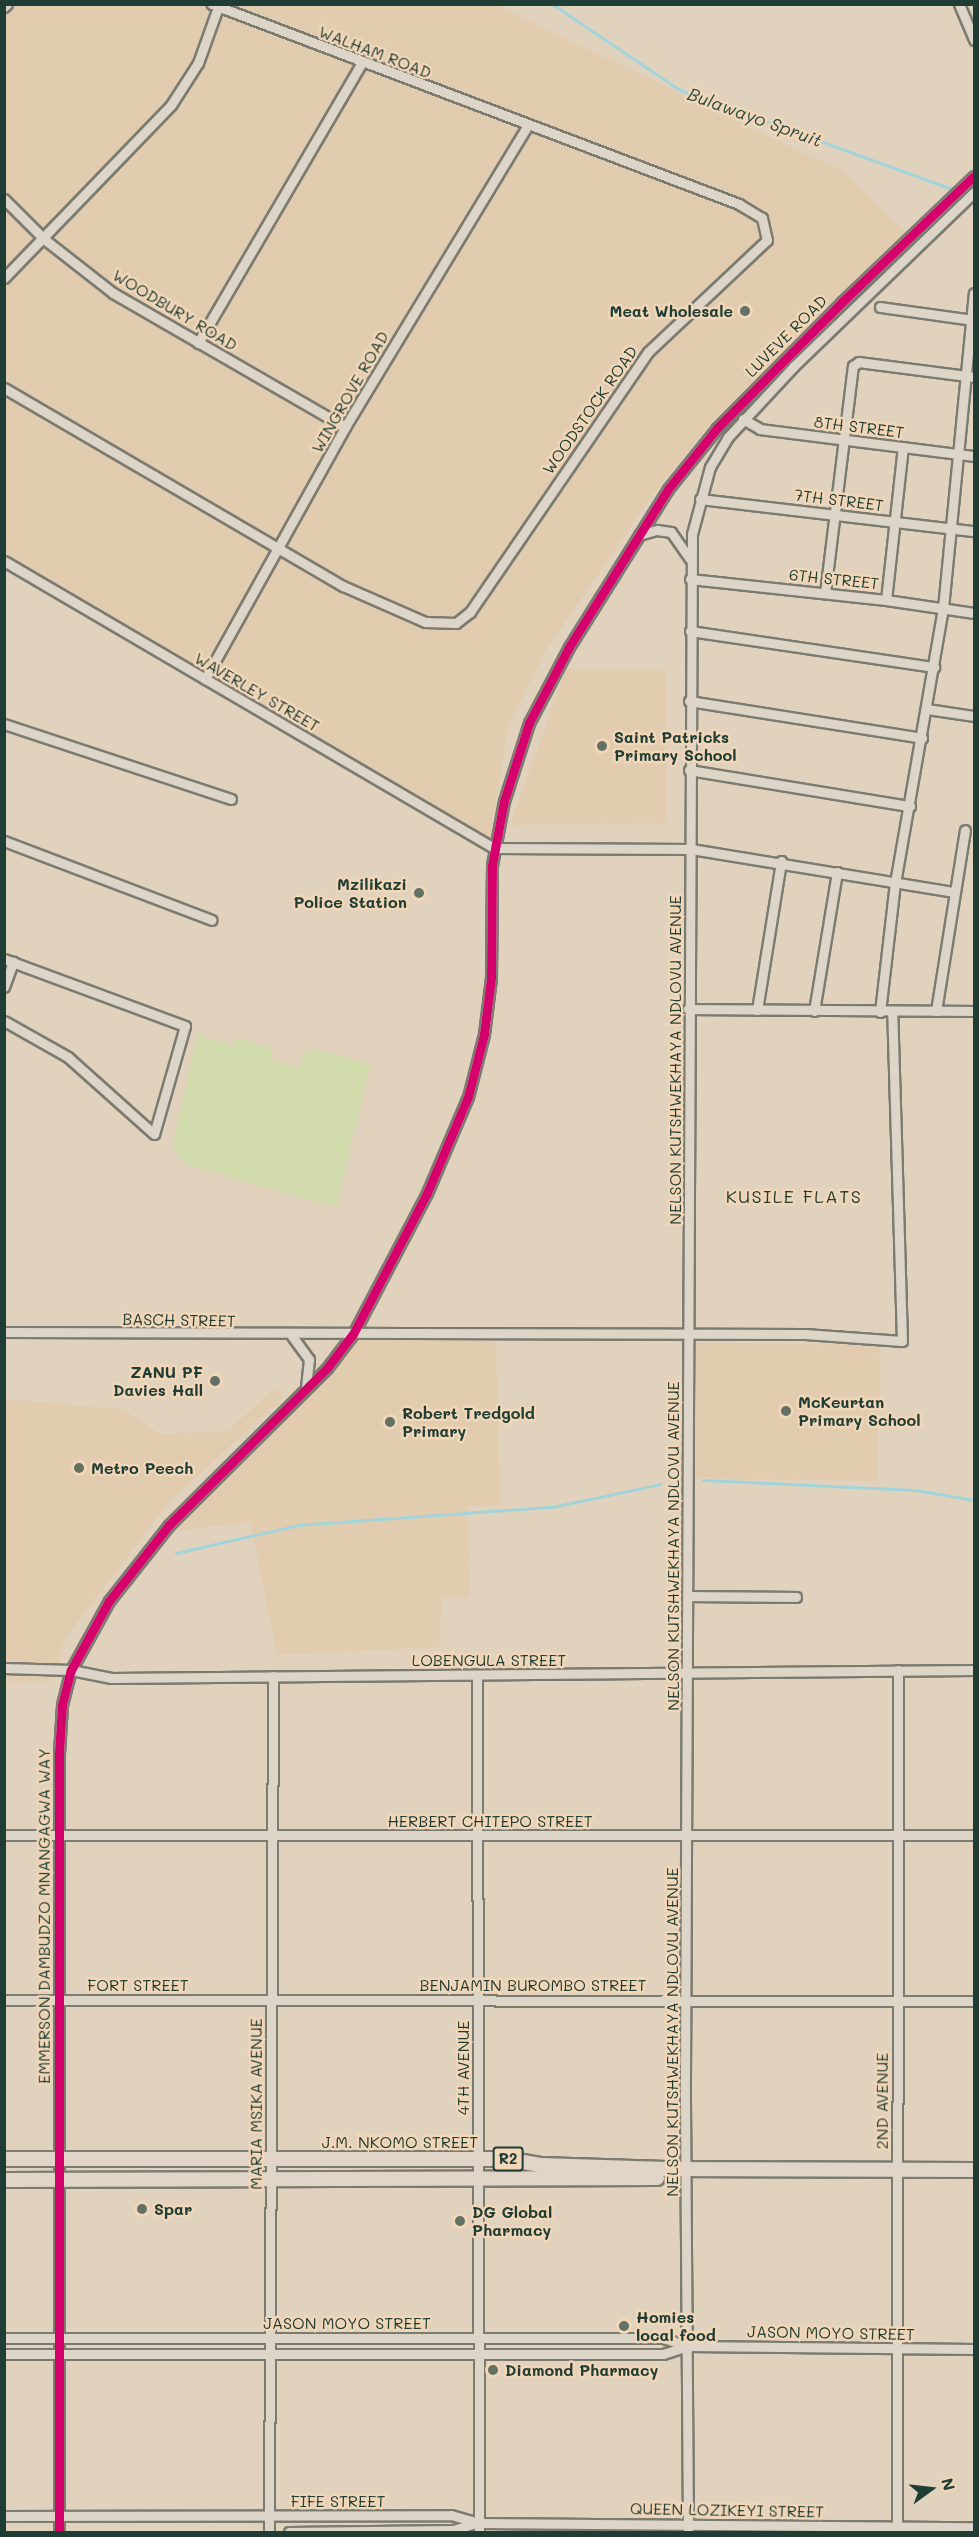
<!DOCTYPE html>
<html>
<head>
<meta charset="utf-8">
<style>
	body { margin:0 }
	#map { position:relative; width:979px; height:2537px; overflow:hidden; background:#e1d2be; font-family:Mali,sans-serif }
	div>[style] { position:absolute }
	.built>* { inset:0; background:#e2ccb0; transform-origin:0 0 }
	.green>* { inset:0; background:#d2dcac }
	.stream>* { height:3px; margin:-1.5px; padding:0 1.5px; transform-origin:1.5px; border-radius:1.5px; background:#a2d4da }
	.roads { filter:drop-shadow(2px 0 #7c7b70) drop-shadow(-2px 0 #7c7b70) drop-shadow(0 2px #7c7b70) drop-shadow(0 -2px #7c7b70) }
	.minor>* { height:9px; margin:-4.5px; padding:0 4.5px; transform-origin:4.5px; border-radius:4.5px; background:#ded5c9 }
	.highway>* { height:14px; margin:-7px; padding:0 7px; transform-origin:7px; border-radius:7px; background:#e0d5c6 }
	.cycleway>* { height:9px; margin:-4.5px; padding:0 4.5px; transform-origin:4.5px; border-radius:4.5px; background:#d6006c }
	.dots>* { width:16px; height:16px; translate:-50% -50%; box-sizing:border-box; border:3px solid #f1d6b8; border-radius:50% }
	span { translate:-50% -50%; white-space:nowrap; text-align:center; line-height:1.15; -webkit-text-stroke:5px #f1d6b8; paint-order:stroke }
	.shield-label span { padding:2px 4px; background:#f1d6b8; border:2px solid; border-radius:4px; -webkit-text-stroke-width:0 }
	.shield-label { font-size:15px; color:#1f3d34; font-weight:700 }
	.street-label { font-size:16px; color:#1f3d34 }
	.poi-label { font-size:16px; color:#1f3d34; font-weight:700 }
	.right { translate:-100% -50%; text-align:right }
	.left { translate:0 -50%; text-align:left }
	.water-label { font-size:18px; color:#294c46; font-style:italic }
	.neighbourhood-label { font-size:18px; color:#1f3d34; letter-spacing:1.5px }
	.frame { position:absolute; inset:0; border:6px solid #1f3d34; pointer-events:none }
	.north { position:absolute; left:901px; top:2459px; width:60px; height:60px; -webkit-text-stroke:4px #f1d6b8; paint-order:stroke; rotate:75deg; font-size:16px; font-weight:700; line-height:24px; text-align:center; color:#1f3d34 }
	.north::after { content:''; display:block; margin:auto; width:21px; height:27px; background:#1f3d34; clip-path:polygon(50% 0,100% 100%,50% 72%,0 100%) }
</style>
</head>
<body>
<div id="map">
	<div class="built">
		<i style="clip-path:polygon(5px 5px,496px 5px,844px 172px,909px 235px,715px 418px,654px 493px,548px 647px,508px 726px,490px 839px,5px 557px)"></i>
		<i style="clip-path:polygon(566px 669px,666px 669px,667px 823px,510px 825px)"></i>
		<i style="clip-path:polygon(362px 1338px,496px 1338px,500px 1505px,467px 1507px,470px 1596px,442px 1597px,439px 1647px,277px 1655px,250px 1522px,175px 1531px)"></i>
		<i style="left:693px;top:1342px;width:187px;height:136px;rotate:1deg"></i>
		<i style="clip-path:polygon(275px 1387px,284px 1397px,171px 1500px,64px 1640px,54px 1681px,5px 1681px,4px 1399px,124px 1410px,160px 1434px,228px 1431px)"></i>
	</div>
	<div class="green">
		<i style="clip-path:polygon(198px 1035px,233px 1045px,236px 1038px,273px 1049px,270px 1060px,299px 1068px,304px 1053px,309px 1055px,311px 1048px,370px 1065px,336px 1207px,185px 1164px,172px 1146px)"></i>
	</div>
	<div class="stream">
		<i style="left:552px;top:4px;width:154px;rotate:33.9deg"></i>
		<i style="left:680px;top:90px;width:307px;rotate:20deg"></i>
		<i style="left:703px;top:1480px;width:212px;rotate:2.7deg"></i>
		<i style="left:915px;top:1490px;width:60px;rotate:9.6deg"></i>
		<i style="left:176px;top:1553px;width:125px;rotate:-12.9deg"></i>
		<i style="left:298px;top:1525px;width:255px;rotate:-4.1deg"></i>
		<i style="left:552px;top:1507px;width:111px;rotate:-11.9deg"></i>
	</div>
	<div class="roads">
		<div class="minor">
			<i style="left:959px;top:4px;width:39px;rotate:67deg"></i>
			<i style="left:4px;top:7px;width:4px;rotate:-45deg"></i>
			<i style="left:4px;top:199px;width:57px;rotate:45deg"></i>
			<i style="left:44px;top:239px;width:88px;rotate:38deg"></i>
			<i style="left:113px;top:293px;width:268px;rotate:30deg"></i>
			<i style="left:4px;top:278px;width:240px;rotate:-46deg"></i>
			<i style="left:171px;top:105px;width:50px;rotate:-57.3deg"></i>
			<i style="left:198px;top:63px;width:59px;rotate:-70.3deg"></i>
			<i style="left:880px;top:307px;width:95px;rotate:7.9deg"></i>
			<i style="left:198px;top:343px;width:323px;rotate:-59.7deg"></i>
			<i style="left:4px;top:388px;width:393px;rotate:30.3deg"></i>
			<i style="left:343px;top:586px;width:90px;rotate:23.7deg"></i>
			<i style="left:425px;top:622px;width:31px;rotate:2deg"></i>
			<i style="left:456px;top:623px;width:18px;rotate:-38deg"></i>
			<i style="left:470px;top:612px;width:315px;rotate:-55.6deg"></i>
			<i style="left:648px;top:352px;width:163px;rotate:-43.3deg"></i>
			<i style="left:767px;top:240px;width:23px;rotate:-103deg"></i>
			<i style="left:762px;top:218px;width:27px;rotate:-149deg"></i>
			<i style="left:739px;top:204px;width:564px;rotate:-159.22deg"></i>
			<i style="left:743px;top:419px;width:20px;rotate:30deg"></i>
			<i style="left:760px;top:429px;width:216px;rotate:7.2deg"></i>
			<i style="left:700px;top:499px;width:276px;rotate:6.7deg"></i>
			<i style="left:639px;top:535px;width:19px;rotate:-16deg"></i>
			<i style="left:657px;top:530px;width:14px;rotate:8deg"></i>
			<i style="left:671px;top:532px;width:33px;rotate:55deg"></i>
			<i style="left:4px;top:561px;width:568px;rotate:30.36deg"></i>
			<i style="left:494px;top:848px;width:197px;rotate:0.3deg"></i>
			<i style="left:691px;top:849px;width:267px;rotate:9.3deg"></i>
			<i style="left:690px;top:579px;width:197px;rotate:6.1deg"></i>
			<i style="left:886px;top:600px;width:89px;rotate:8.4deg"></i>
			<i style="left:825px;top:593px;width:229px;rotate:-83deg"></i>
			<i style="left:853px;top:366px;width:7px;rotate:-34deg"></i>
			<i style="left:859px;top:362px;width:116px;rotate:7.4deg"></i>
			<i style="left:886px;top:600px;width:154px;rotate:-83.7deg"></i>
			<i style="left:690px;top:631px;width:247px;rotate:8.4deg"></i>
			<i style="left:205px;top:679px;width:288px;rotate:-60.9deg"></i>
			<i style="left:345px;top:427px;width:353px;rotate:-58.8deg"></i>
			<i style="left:689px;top:701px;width:236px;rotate:9deg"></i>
			<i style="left:927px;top:709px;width:48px;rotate:8.5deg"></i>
			<i style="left:4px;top:724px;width:239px;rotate:18.3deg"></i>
			<i style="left:689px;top:770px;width:224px;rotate:9.3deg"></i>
			<i style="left:4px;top:841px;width:222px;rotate:20.8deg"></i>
			<i style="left:4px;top:959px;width:193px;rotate:20.3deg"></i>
			<i style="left:185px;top:1026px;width:112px;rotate:106deg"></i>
			<i style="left:154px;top:1134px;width:115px;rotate:-138.2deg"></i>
			<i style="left:68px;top:1057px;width:73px;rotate:-150.6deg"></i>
			<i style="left:4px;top:987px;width:27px;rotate:-70deg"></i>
			<i style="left:688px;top:1009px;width:286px;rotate:0.4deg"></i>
			<i style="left:757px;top:1010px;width:151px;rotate:-80.8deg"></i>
			<i style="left:814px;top:1011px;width:141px;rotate:-80.6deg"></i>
			<i style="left:936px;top:1011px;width:183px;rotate:-80.9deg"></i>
			<i style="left:880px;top:1012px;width:130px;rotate:-83.4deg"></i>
			<i style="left:895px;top:883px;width:279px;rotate:-80.1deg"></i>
			<i style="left:943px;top:608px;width:316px;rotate:-84.4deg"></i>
			<i style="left:4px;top:1332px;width:801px;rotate:0.14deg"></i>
			<i style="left:805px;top:1334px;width:97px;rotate:4.1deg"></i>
			<i style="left:902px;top:1341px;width:329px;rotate:-91.7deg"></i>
			<i style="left:292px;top:1336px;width:29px;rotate:54deg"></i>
			<i style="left:309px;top:1359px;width:29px;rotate:96deg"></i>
			<i style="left:688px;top:1596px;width:108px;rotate:0.5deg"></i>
			<i style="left:4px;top:1668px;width:67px;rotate:1.7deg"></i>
			<i style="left:71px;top:1670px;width:41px;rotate:11.3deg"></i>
			<i style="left:111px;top:1678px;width:863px;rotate:-0.53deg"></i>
			<i style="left:477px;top:1675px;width:857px;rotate:89.87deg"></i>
			<i style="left:4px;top:1835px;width:970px"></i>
			<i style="left:4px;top:2000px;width:970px;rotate:0.06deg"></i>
			<i style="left:4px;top:2338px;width:659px"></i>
			<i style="left:663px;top:2338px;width:26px;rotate:18deg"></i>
			<i style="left:4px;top:2354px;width:659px"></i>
			<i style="left:663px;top:2354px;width:26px;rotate:-18deg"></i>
			<i style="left:688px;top:2346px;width:286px;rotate:0.6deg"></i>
			<i style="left:4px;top:2516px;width:447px;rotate:-0.1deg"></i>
			<i style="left:451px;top:2515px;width:29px;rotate:16deg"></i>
			<i style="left:479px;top:2523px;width:495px;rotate:0.5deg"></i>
			<i style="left:59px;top:2532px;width:779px;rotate:-90deg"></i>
			<i style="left:59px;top:1753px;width:48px;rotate:-86.4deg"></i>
			<i style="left:62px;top:1705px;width:36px;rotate:-76deg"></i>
			<i style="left:71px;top:1670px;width:79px;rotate:-61.2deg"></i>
			<i style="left:109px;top:1601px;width:97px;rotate:-51.7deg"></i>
			<i style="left:169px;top:1525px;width:223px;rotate:-44.8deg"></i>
			<i style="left:327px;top:1368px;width:43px;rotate:-52.6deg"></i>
			<i style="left:353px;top:1334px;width:159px;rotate:-62.3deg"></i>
			<i style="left:427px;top:1193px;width:104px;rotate:-66.9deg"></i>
			<i style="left:468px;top:1097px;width:65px;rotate:-75.7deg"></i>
			<i style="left:484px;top:1034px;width:56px;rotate:-82.9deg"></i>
			<i style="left:491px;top:978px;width:113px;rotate:-89.5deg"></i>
			<i style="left:492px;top:865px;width:65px;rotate:-79.4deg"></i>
			<i style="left:504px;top:801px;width:82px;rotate:-72.2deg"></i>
			<i style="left:529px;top:723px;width:86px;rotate:-62.2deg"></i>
			<i style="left:569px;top:647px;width:186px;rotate:-57.9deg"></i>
			<i style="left:668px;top:489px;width:78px;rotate:-51.2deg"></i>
			<i style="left:717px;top:428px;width:177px;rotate:-45.2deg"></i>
			<i style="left:842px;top:302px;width:182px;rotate:-43.7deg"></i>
			<i style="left:269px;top:2532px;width:856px;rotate:-89.73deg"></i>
			<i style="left:289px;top:2532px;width:164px;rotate:-0.7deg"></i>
			<i style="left:453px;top:2530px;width:24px;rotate:-17deg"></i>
			<i style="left:688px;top:2532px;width:454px;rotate:-90.4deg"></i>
			<i style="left:685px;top:2078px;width:1544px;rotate:-89.74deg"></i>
			<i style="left:692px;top:534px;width:69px;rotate:-75deg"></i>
			<i style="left:710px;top:467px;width:35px;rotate:-59deg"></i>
			<i style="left:728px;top:437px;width:97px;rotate:-47.1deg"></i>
			<i style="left:794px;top:366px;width:250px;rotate:-44deg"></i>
			<i style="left:897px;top:2532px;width:862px;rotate:-89.93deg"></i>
		</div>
		<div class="highway">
			<i style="left:4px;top:2159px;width:502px"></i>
			<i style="left:506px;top:2159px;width:36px;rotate:10deg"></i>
			<i style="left:541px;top:2165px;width:125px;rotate:1.8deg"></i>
			<i style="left:666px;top:2169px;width:308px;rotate:0.2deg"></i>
			<i style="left:4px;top:2180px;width:653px;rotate:-0.18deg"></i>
		</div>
	</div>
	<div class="cycleway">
		<i style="left:59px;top:2532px;width:779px;rotate:-90deg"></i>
		<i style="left:59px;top:1753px;width:48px;rotate:-86.4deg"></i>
		<i style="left:62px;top:1705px;width:36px;rotate:-76deg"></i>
		<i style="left:71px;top:1670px;width:79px;rotate:-61.2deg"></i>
		<i style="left:109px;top:1601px;width:97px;rotate:-51.7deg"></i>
		<i style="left:169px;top:1525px;width:223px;rotate:-44.8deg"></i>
		<i style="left:327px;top:1368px;width:43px;rotate:-52.6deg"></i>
		<i style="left:353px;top:1334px;width:159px;rotate:-62.3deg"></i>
		<i style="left:427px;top:1193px;width:104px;rotate:-66.9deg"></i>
		<i style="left:468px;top:1097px;width:65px;rotate:-75.7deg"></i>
		<i style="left:484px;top:1034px;width:56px;rotate:-82.9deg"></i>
		<i style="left:491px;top:978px;width:113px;rotate:-89.5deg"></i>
		<i style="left:492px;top:865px;width:65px;rotate:-79.4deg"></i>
		<i style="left:504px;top:801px;width:82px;rotate:-72.2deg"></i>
		<i style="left:529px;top:723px;width:86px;rotate:-62.2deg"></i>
		<i style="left:569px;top:647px;width:186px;rotate:-57.9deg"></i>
		<i style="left:668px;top:489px;width:78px;rotate:-51.2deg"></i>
		<i style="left:717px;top:428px;width:177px;rotate:-45.2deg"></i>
		<i style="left:842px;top:302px;width:182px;rotate:-43.7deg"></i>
	</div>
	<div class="dots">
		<i style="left:745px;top:311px;background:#637164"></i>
		<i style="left:602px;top:746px;background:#637164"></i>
		<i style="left:419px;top:893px;background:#637164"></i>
		<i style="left:215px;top:1381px;background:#637164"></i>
		<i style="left:786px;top:1411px;background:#637164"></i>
		<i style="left:390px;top:1422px;background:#637164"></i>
		<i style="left:79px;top:1468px;background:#637164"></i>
		<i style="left:142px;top:2209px;background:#637164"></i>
		<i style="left:460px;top:2221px;background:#637164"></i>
		<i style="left:624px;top:2326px;background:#637164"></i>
		<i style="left:493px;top:2370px;background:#637164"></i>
	</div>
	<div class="shield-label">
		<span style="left:508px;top:2159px">R2</span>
	</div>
	<div class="street-label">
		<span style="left:375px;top:52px;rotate:21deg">WALHAM ROAD</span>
		<span style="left:175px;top:310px;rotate:31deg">WOODBURY ROAD</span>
		<span style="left:786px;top:336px;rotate:-45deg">LUVEVE ROAD</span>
		<span style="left:350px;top:392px;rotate:-60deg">WINGROVE ROAD</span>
		<span style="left:590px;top:410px;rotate:-55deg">WOODSTOCK ROAD</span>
		<span style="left:859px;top:427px;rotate:7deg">8TH STREET</span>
		<span style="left:839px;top:500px;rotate:7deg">7TH STREET</span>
		<span style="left:834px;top:579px;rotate:6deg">6TH STREET</span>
		<span style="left:257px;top:692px;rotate:30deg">WAVERLEY STREET</span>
		<span style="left:675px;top:1060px;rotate:-90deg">NELSON KUTSHWEKHAYA NDLOVU AVENUE</span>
		<span style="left:179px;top:1320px;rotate:1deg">BASCH STREET</span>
		<span style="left:673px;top:1546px;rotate:-90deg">NELSON KUTSHWEKHAYA NDLOVU AVENUE</span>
		<span style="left:489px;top:1660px">LOBENGULA STREET</span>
		<span style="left:490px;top:1821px">HERBERT CHITEPO STREET</span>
		<span style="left:44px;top:1916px;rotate:-90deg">EMMERSON DAMBUDZO MNANGAGWA WAY</span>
		<span style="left:138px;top:1985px">FORT STREET</span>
		<span style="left:533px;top:1985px">BENJAMIN BUROMBO STREET</span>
		<span style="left:672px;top:2032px;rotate:-90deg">NELSON KUTSHWEKHAYA NDLOVU AVENUE</span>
		<span style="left:463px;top:2068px;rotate:-90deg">4TH AVENUE</span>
		<span style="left:882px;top:2101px;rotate:-90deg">2ND AVENUE</span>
		<span style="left:256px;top:2104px;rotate:-90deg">MARIA MSIKA AVENUE</span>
		<span style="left:400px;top:2142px">J.M. NKOMO STREET</span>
		<span style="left:347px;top:2323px">JASON MOYO STREET</span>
		<span style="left:831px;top:2333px;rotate:1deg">JASON MOYO STREET</span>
		<span style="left:338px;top:2501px">FIFE STREET</span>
		<span style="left:727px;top:2510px;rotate:1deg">QUEEN LOZIKEYI STREET</span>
	</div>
	<div class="poi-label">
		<span class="right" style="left:733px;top:311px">Meat Wholesale</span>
		<span class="left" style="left:614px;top:746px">Saint Patricks<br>Primary School</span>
		<span class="right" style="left:407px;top:893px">Mzilikazi<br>Police Station</span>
		<span class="right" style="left:203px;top:1381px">ZANU PF<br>Davies Hall</span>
		<span class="left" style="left:798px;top:1411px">McKeurtan<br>Primary School</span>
		<span class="left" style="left:402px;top:1422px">Robert Tredgold<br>Primary</span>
		<span class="left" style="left:91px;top:1468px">Metro Peech</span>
		<span class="left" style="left:154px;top:2209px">Spar</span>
		<span class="left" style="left:472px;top:2221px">DG Global<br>Pharmacy</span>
		<span class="left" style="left:636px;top:2326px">Homies<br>local food</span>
		<span class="left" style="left:505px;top:2370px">Diamond Pharmacy</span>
	</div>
	<div class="water-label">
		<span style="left:755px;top:117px;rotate:20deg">Bulawayo Spruit</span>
	</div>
	<div class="neighbourhood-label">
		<span style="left:794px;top:1196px">KUSILE FLATS</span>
	</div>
	<div class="frame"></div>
	<div class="north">N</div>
</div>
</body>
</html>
